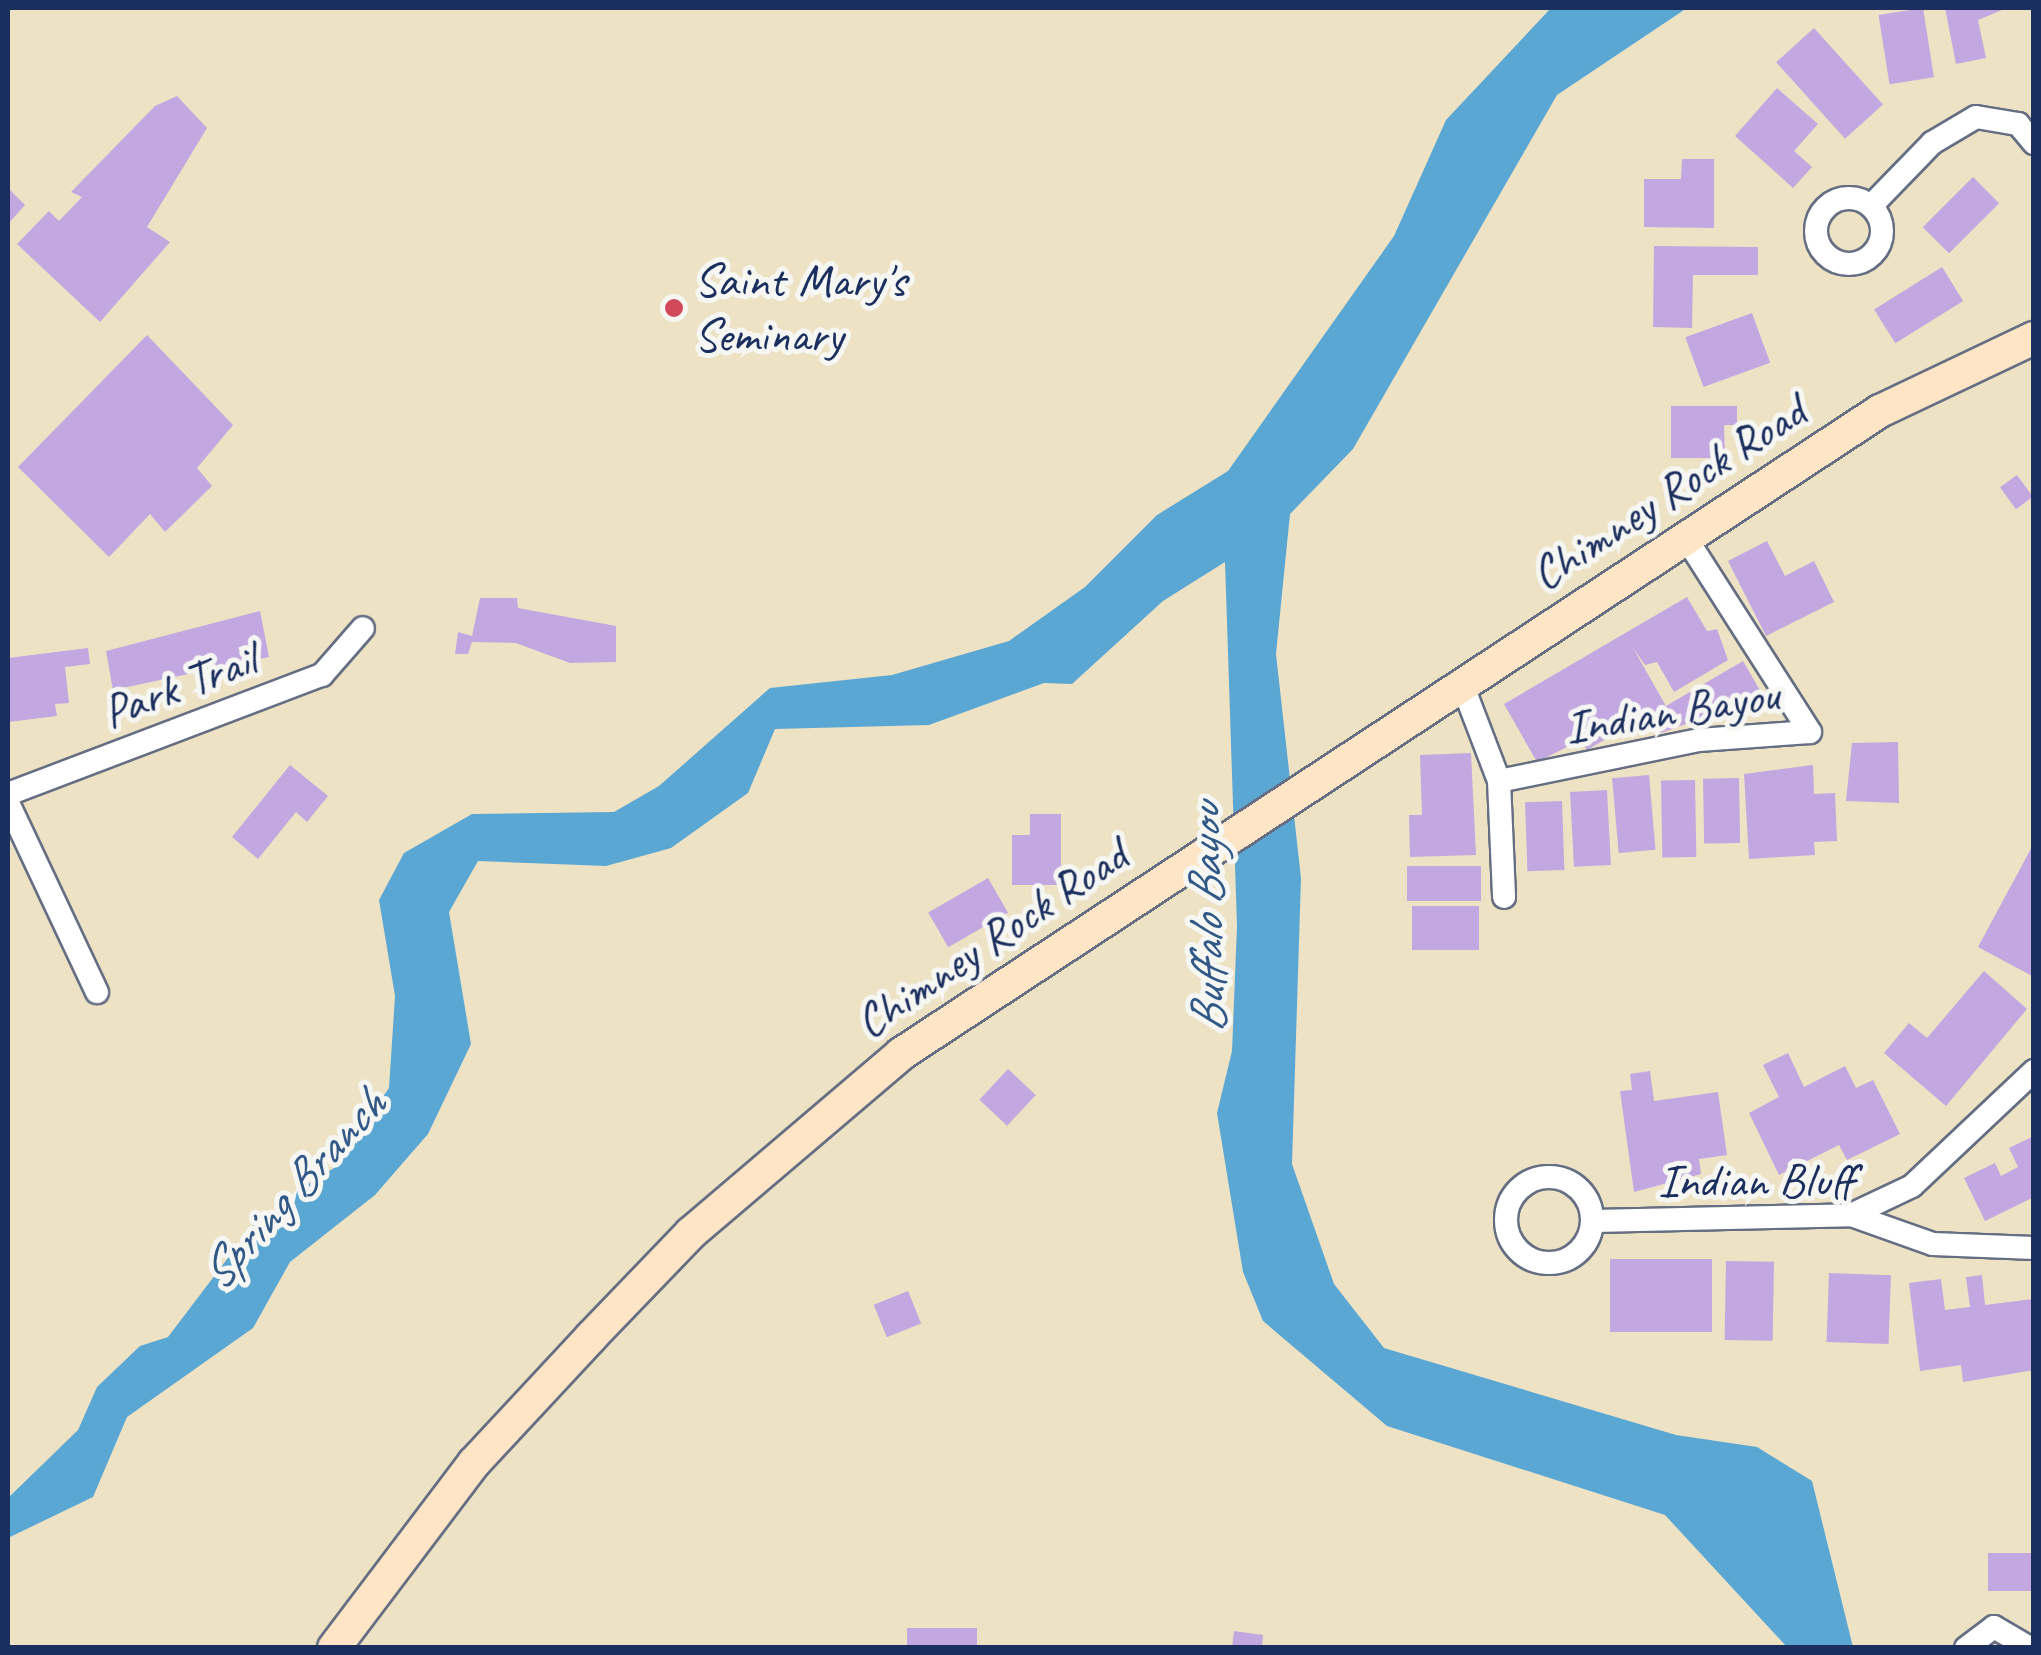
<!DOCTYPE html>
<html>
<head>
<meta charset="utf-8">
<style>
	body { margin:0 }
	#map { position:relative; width:2041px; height:1655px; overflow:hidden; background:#eee2c5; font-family:Caveat,sans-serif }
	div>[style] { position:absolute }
	.water>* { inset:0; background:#5ba7d4 }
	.building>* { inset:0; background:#c3a7e0; transform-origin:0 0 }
	.roads { filter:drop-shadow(2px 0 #656e82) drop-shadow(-2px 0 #656e82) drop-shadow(0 2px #656e82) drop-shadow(0 -2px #656e82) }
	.minor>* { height:22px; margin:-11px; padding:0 11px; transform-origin:11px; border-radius:11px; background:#fff }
	.minor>.ring { margin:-11px; padding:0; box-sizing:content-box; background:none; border:22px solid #fff; border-radius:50% }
	.secondary>* { height:32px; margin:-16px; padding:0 16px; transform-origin:16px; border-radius:16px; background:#fde5c5 }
	.dots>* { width:28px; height:28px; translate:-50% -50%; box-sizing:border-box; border:5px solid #f6f6f2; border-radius:50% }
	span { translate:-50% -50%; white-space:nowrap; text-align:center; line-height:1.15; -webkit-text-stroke:10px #f6f6f2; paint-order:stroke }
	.poi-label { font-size:48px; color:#1b2f5e }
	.left { translate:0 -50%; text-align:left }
	.street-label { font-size:48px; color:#1b2f5e }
	.water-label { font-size:50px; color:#315987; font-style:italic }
	.frame { position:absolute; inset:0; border:10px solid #1b2f5e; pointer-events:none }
</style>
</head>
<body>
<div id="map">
	<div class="water">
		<i style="clip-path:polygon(1551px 8px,1687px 8px,1557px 95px,1353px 449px,1290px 514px,1276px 654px,1301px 878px,1292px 1164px,1334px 1284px,1384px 1348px,1676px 1435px,1757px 1447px,1812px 1481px,1853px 1647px,1787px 1647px,1665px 1515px,1387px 1426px,1263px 1321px,1243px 1272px,1217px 1113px,1232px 1051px,1237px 926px,1225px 562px,1163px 601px,1072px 684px,1044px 683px,929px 725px,775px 729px,748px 793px,671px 848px,606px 866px,478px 861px,449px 912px,471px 1044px,428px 1134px,375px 1195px,290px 1262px,253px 1328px,127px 1417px,93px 1497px,8px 1538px,8px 1498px,78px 1430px,97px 1387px,140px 1346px,168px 1337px,253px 1225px,280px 1221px,294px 1193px,334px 1168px,389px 1088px,395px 996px,379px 900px,404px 853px,472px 814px,614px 812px,659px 786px,770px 688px,892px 675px,1009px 641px,1085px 587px,1157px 515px,1228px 471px,1394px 236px,1446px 120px)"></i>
	</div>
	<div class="building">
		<i style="left:1923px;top:8px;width:70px;height:45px;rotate:81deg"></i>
		<i style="clip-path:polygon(1945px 8px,2007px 8px,1978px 20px,1986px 58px,1956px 64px)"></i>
		<i style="left:1814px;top:28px;width:103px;height:51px;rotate:48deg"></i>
		<i style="clip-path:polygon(1777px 88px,1818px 124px,1794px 151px,1812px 167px,1793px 188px,1735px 136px)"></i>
		<i style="clip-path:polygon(177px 96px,207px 128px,147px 227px,170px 242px,100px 322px,17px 244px,49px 211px,59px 221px,82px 197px,71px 192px,155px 106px)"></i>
		<i style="clip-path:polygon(1682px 159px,1714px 159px,1714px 228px,1644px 227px,1644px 179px,1681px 179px)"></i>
		<i style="left:1973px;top:177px;width:37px;height:71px;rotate:45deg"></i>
		<i style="clip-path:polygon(8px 188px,25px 205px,8px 224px)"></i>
		<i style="clip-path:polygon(1654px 246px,1758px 247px,1758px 275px,1693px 275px,1692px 328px,1653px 327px)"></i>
		<i style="left:1942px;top:267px;width:40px;height:80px;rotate:58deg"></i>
		<i style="left:1752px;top:313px;width:53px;height:71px;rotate:70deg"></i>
		<i style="clip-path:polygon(147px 335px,233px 425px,197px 468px,212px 486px,165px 532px,150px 514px,109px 557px,18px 467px)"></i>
		<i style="clip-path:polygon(1671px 406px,1737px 406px,1737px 425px,1724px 425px,1725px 458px,1671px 458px)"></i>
		<i style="left:2017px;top:475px;width:27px;height:21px;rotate:54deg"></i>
		<i style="clip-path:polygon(1767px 541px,1785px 576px,1814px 561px,1834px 602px,1766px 636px,1728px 561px)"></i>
		<i style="clip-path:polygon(1687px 597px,1707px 631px,1717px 629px,1728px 660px,1674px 692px,1657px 662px,1645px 665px,1633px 648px,1666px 706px,1743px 661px,1769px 706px,1752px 716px,1744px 703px,1661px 733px,1655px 723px,1636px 735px,1622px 721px,1623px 729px,1587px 750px,1581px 740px,1537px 762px,1504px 704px)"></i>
		<i style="clip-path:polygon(480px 598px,517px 598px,518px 608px,616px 626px,616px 662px,570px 663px,516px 643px,472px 642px,468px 654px,455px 654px,458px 632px,472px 636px)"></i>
		<i style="clip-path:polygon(260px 611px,269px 657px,113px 690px,106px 651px)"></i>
		<i style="clip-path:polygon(88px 648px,90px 664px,65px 667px,69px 703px,55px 704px,57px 716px,8px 722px,8px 658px)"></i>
		<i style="clip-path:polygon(1898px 742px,1899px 803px,1846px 801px,1852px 743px)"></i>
		<i style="clip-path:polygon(1471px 753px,1476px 855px,1410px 857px,1409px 815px,1422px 815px,1420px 755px)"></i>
		<i style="clip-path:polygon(290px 765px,328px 796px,307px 822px,296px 812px,258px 859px,232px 837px)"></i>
		<i style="clip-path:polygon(1813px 765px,1814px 794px,1835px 793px,1837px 841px,1814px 842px,1815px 855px,1749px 859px,1744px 774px)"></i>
		<i style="left:1649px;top:775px;width:75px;height:37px;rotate:85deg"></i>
		<i style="left:1739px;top:778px;width:65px;height:36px;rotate:89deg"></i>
		<i style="left:1695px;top:780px;width:77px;height:34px;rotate:89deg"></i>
		<i style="left:1607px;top:790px;width:75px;height:37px;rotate:87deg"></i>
		<i style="left:1562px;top:801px;width:69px;height:37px;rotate:88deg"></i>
		<i style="clip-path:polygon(1030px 814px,1061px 814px,1061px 885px,1012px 885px,1012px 835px,1030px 835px)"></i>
		<i style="clip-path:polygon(2034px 843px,2034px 977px,1978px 947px)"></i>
		<i style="left:1407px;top:866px;width:74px;height:35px"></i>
		<i style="left:988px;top:878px;width:40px;height:69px;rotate:60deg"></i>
		<i style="left:1412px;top:906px;width:67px;height:44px"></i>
		<i style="clip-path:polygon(1984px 971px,2027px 1009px,1946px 1106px,1884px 1053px,1909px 1023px,1927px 1038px)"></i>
		<i style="clip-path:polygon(1788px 1053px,1804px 1087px,1845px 1066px,1856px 1088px,1873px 1080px,1900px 1134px,1847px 1160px,1839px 1145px,1779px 1175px,1749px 1113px,1779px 1097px,1763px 1065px)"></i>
		<i style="left:1008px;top:1069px;width:38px;height:42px;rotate:43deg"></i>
		<i style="clip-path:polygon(1650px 1071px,1654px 1101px,1718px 1092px,1727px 1155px,1699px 1159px,1701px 1174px,1634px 1192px,1620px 1091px,1632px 1090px,1630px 1074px)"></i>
		<i style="clip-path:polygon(2034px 1136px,2034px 1197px,1985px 1221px,1964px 1178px,1995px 1163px,2001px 1176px,2018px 1167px,2009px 1148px)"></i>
		<i style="left:1610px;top:1259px;width:102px;height:73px"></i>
		<i style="left:1726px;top:1261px;width:48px;height:79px;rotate:1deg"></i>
		<i style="left:1829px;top:1273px;width:62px;height:69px;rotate:2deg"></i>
		<i style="clip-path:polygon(1982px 1275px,1985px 1305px,2033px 1299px,2034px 1370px,1963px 1382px,1961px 1365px,1920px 1371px,1909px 1283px,1941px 1279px,1945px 1310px,1970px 1307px,1966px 1277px)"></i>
		<i style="left:908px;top:1291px;width:35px;height:37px;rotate:68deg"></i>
		<i style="left:1988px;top:1553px;width:46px;height:38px"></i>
		<i style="left:907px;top:1628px;width:70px;height:20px"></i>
		<i style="clip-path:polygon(1234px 1631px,1263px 1635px,1262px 1648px,1232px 1648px)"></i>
	</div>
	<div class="roads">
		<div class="minor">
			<i class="ring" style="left:1816px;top:198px;width:44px;height:44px"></i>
			<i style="left:1871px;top:206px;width:88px;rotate:-45.9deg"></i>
			<i style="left:1932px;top:143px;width:51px;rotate:-30.6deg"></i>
			<i style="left:1976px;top:117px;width:43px;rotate:9.5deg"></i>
			<i style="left:2018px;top:124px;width:25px;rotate:50deg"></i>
			<i style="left:1462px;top:684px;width:104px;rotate:69.1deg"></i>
			<i style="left:1499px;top:781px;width:116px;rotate:87.5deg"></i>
			<i style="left:1499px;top:781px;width:204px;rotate:-11.6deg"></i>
			<i style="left:1699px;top:740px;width:111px;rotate:-4.1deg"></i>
			<i style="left:1810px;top:732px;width:228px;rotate:-122.6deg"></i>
			<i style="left:8px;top:794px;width:336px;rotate:-20.8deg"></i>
			<i style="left:322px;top:675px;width:62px;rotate:-48.9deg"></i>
			<i style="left:8px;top:803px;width:209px;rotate:64.8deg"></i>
			<i class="ring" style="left:1506px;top:1177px;width:64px;height:64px"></i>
			<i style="left:1851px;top:1215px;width:68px;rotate:-25.4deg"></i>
			<i style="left:1912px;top:1186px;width:168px;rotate:-43.3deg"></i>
			<i style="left:1594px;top:1221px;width:257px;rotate:-1.3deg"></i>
			<i style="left:1851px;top:1215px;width:87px;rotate:19.5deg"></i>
			<i style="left:1933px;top:1244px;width:101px;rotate:2.3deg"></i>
			<i style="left:1966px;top:1648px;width:35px;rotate:-37deg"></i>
			<i style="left:1994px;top:1627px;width:42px;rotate:30.3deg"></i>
		</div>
		<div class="secondary">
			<i style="left:334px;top:1648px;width:232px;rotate:-52.9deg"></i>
			<i style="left:474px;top:1463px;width:172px;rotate:-47.1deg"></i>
			<i style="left:591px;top:1337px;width:144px;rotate:-46.1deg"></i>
			<i style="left:691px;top:1233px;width:276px;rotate:-40.4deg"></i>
			<i style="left:901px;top:1054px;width:1171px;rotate:-33.3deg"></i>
			<i style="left:1880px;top:411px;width:170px;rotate:-25.4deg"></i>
		</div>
	</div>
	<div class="dots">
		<i style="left:674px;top:308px;background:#d1495b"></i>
	</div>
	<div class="poi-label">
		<span class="left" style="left:694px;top:308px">Saint Mary's<br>Seminary</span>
	</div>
	<div class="street-label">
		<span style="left:1668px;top:493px;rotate:-33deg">Chimney Rock Road</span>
		<span style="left:179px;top:686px;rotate:-21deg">Park Trail</span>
		<span style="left:1672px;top:711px;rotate:-9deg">Indian Bayou</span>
		<span style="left:991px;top:939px;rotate:-34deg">Chimney Rock Road</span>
		<span style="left:1756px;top:1181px">Indian Bluff</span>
	</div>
	<div class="water-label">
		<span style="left:1206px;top:919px;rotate:-91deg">Buffalo Bayou</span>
		<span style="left:292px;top:1189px;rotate:-48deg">Spring Branch</span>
	</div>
	<div class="frame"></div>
</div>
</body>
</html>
